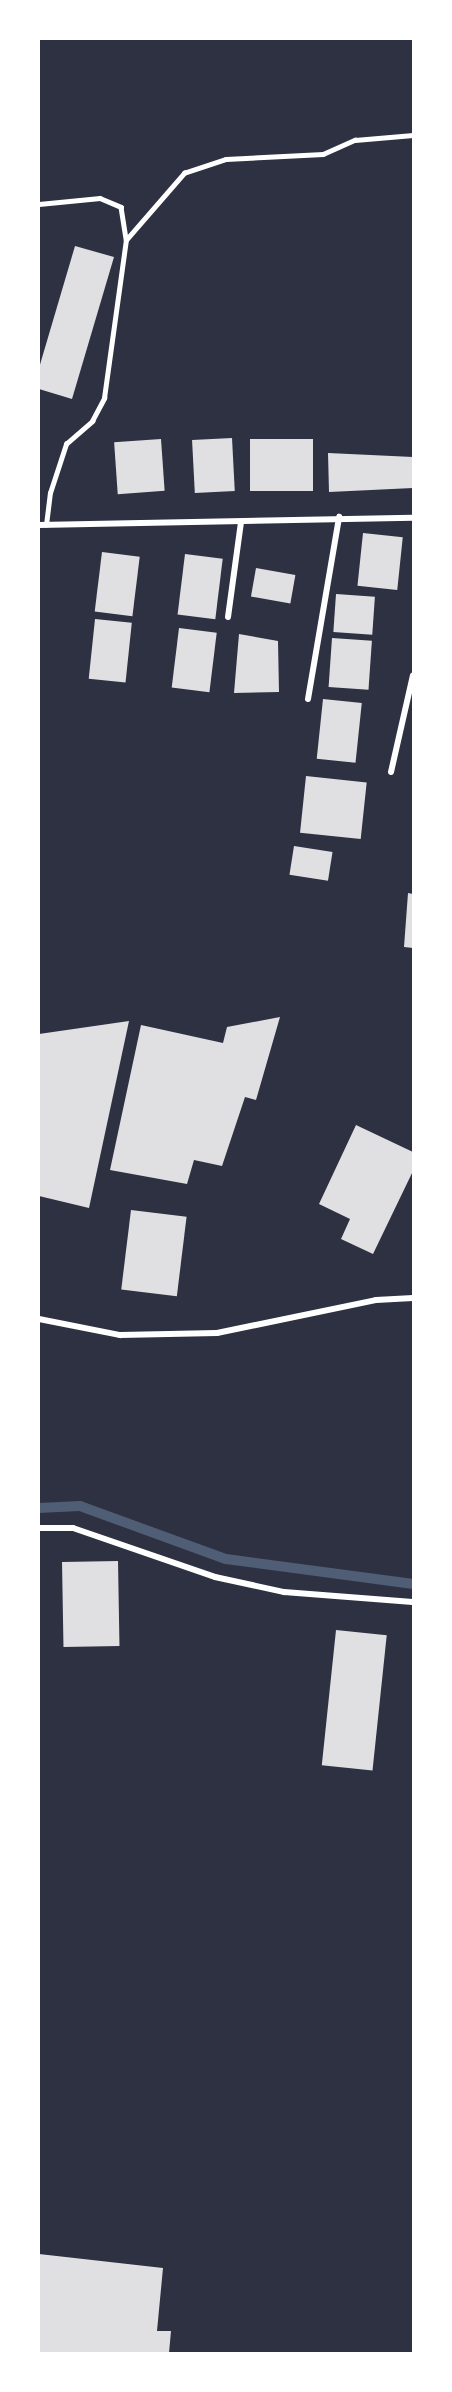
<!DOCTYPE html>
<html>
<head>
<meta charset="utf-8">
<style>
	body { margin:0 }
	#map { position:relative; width:452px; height:2392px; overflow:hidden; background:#2d3142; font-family:Cabin,sans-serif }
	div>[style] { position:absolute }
	.stream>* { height:10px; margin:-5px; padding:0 5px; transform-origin:5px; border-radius:5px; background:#4f5d75 }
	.building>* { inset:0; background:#e0e0e3; transform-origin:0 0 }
	.service>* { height:4.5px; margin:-2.25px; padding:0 2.25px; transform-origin:2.25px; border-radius:2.25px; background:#fff }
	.minor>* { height:6px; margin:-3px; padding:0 3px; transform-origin:3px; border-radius:3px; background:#fff }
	span { translate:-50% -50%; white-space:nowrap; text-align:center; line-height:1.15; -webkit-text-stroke:6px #fff; paint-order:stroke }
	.frame { position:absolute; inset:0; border:40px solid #fff; pointer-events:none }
</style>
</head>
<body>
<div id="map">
	<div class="stream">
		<i style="left:39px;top:1508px;width:41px;rotate:-2.8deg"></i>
		<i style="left:80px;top:1506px;width:155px;rotate:20deg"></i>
		<i style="left:226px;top:1559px;width:189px;rotate:7.6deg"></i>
	</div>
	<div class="building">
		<i style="clip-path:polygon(75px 246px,114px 257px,72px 399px,39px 389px,39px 368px)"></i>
		<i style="left:232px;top:438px;width:53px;height:40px;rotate:87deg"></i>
		<i style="left:161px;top:439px;width:52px;height:47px;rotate:86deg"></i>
		<i style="left:250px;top:439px;width:63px;height:52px"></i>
		<i style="clip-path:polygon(328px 453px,413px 457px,413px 488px,329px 492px)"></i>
		<i style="left:363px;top:533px;width:40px;height:53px;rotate:6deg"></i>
		<i style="left:102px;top:552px;width:38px;height:60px;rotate:7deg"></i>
		<i style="left:185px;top:554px;width:38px;height:61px;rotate:7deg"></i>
		<i style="left:256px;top:568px;width:40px;height:29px;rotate:10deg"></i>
		<i style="left:336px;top:594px;width:39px;height:38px;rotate:4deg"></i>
		<i style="left:95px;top:619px;width:37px;height:60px;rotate:6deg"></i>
		<i style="left:179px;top:628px;width:38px;height:60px;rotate:7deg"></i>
		<i style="clip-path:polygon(239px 634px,278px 641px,279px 692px,234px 693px)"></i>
		<i style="left:332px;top:638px;width:40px;height:49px;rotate:4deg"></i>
		<i style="left:323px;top:699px;width:39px;height:60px;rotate:6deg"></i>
		<i style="left:306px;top:776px;width:61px;height:57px;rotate:6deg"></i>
		<i style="left:294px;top:846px;width:39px;height:29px;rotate:9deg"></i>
		<i style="clip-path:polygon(408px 893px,413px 894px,413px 948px,404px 947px)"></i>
		<i style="clip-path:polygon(280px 1017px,256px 1100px,245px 1097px,222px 1166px,194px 1160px,187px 1184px,110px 1170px,141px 1025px,223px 1043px,227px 1027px)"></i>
		<i style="clip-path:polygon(129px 1021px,89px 1208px,39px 1196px,39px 1034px)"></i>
		<i style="clip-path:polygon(356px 1125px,413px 1152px,413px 1171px,373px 1254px,341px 1239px,350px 1219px,319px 1204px)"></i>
		<i style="left:131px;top:1210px;width:56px;height:80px;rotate:7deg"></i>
		<i style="left:118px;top:1561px;width:85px;height:56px;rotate:89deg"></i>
		<i style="left:336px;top:1630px;width:51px;height:136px;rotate:6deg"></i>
		<i style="clip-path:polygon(39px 2254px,163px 2268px,157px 2331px,171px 2331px,169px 2353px,39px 2353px)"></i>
	</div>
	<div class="service">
		<i style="left:39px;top:204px;width:61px;rotate:-5.6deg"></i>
		<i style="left:100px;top:198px;width:23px;rotate:23deg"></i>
		<i style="left:121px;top:207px;width:33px;rotate:81deg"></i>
		<i style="left:46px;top:525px;width:32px;rotate:-83deg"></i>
		<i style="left:50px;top:493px;width:52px;rotate:-71.9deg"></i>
		<i style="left:66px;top:444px;width:35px;rotate:-41deg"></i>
		<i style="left:92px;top:421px;width:26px;rotate:-62deg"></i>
		<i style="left:104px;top:398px;width:160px;rotate:-82.1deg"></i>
		<i style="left:126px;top:240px;width:89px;rotate:-49.1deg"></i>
		<i style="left:184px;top:173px;width:44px;rotate:-18.4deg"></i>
		<i style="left:226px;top:159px;width:97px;rotate:-3deg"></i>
		<i style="left:323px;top:154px;width:35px;rotate:-24deg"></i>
		<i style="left:355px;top:140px;width:58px;rotate:-4.9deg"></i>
	</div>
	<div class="minor">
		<i style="left:39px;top:525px;width:374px;rotate:-1.1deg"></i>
		<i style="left:228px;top:617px;width:96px;rotate:-82.2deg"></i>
		<i style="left:308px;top:699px;width:185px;rotate:-80.3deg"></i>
		<i style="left:391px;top:772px;width:99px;rotate:-77.2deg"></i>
		<i style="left:39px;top:1319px;width:83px;rotate:11.2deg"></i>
		<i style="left:120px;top:1335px;width:97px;rotate:-1.2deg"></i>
		<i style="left:217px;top:1333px;width:162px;rotate:-11.7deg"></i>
		<i style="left:376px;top:1300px;width:37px;rotate:-3deg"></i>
		<i style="left:39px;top:1528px;width:34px"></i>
		<i style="left:73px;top:1528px;width:150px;rotate:19deg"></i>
		<i style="left:215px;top:1577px;width:71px;rotate:12.3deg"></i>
		<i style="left:284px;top:1592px;width:129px;rotate:4.4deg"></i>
	</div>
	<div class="frame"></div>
</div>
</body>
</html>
